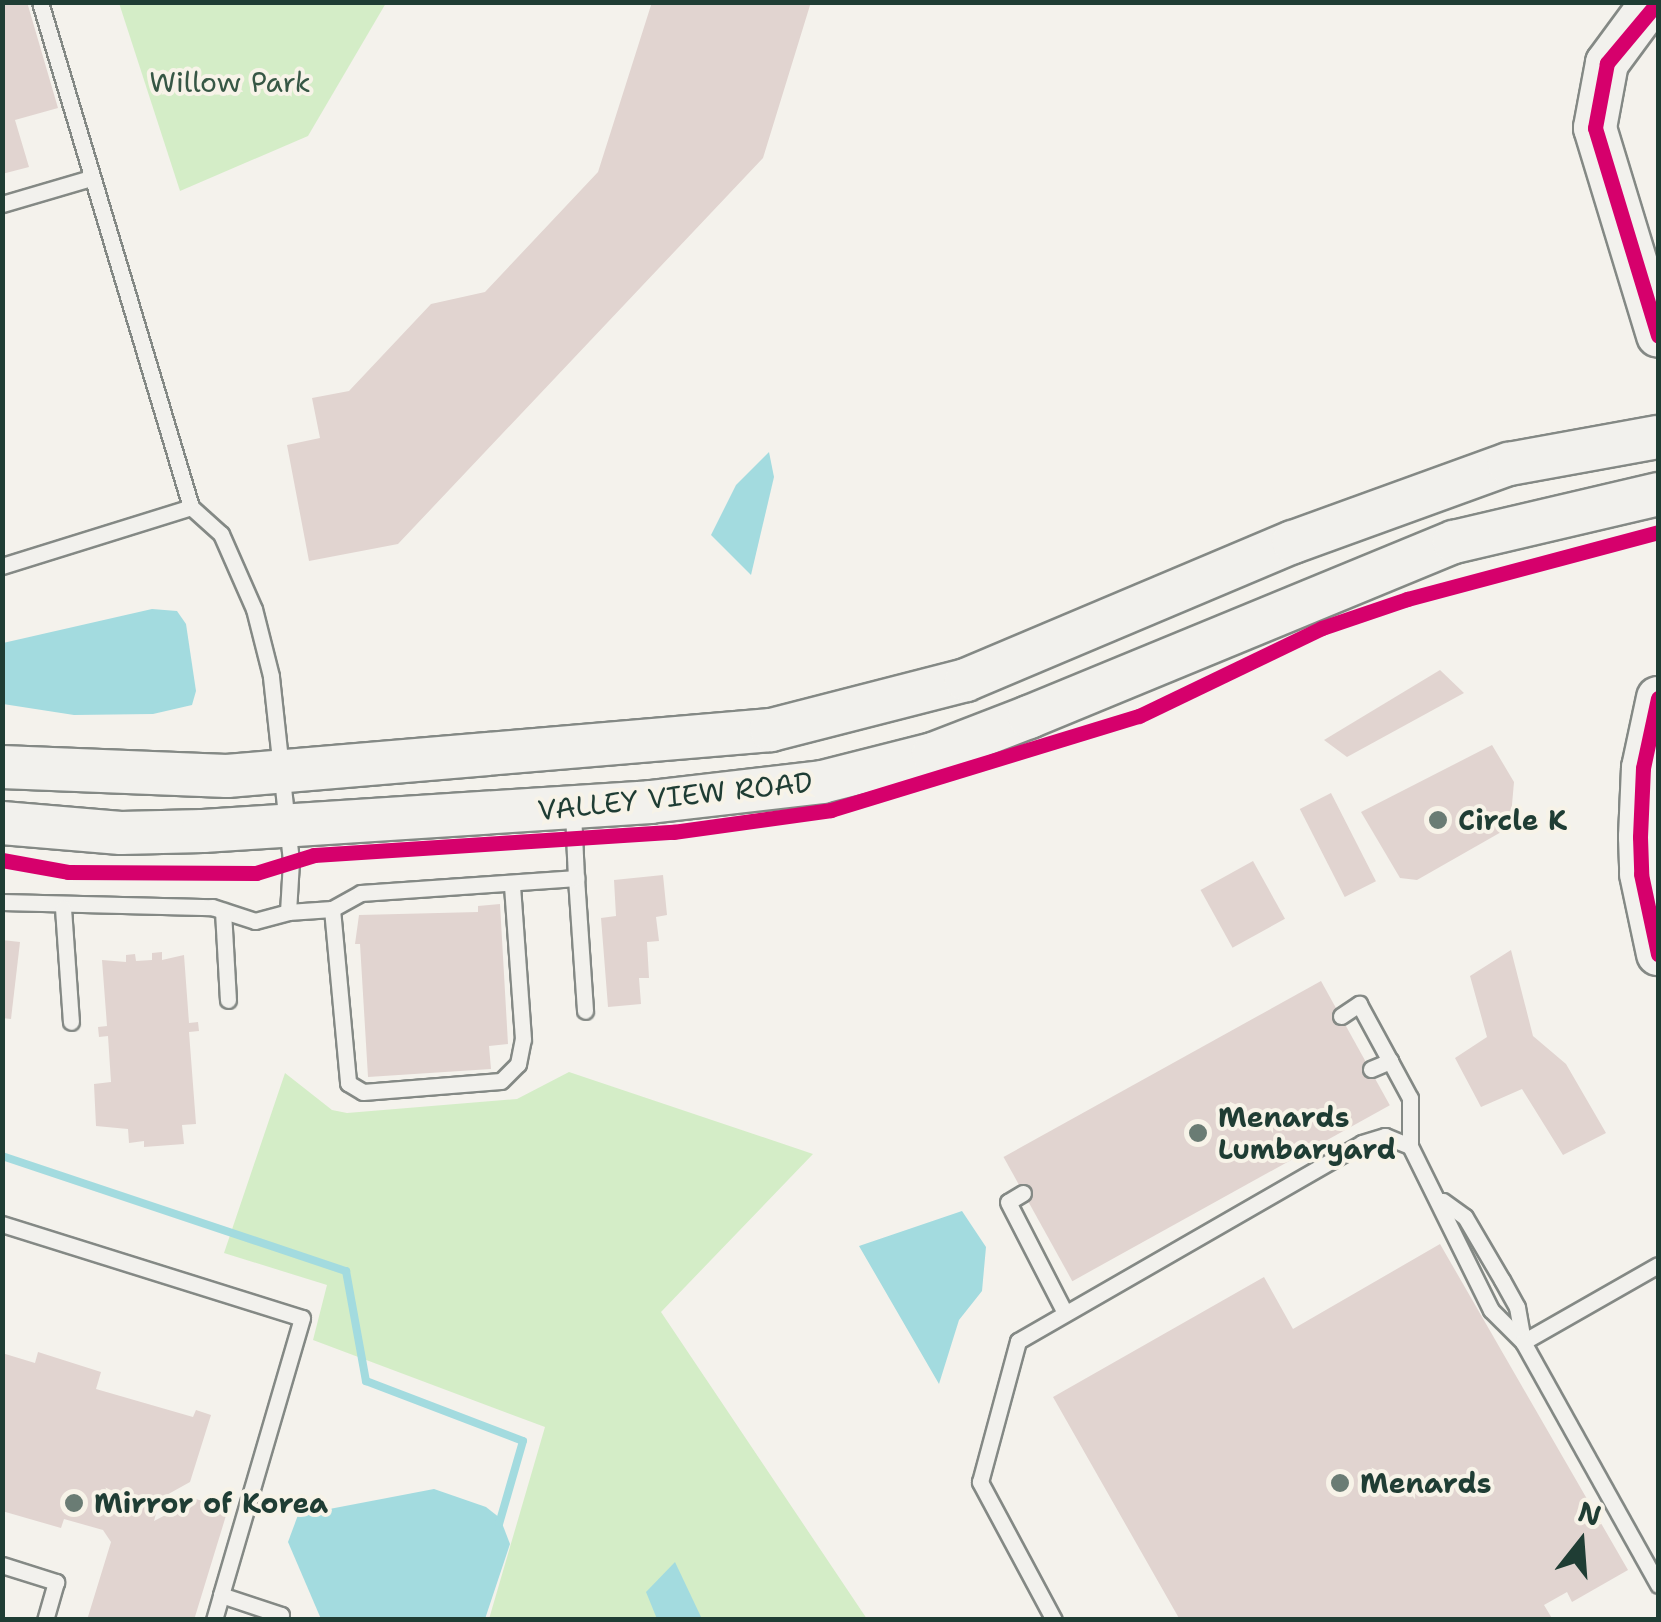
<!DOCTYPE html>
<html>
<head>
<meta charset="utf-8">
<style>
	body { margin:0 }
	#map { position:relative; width:1661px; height:1622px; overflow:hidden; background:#f4f2ec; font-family:"Shantell Sans",sans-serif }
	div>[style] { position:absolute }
	.green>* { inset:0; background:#d4edc7 }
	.water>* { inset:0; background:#a3dbdf }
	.stream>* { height:8px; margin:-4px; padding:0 4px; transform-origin:4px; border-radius:4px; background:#a3dbdf }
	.building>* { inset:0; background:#e1d4d0; transform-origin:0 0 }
	.roads { filter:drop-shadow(2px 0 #848985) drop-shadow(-2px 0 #848985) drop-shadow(0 2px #848985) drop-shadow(0 -2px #848985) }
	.lane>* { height:15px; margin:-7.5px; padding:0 7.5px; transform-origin:7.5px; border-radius:7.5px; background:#f2f1ed }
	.secondary>* { height:42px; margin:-21px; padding:0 21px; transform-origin:21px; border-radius:21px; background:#f2f1ed }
	.cycleway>* { height:15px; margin:-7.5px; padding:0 7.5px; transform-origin:7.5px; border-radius:7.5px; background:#d6006c }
	.dots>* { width:28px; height:28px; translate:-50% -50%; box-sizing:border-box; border:5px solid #f7f3e8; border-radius:50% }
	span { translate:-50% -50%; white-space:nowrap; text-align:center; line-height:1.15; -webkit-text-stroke:8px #f7f3e8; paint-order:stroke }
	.park-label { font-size:28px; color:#365745 }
	.street-label { font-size:28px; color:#1f3d34 }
	.poi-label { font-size:28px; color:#1f3d34; font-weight:700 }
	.left { translate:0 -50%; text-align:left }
	.frame { position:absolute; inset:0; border:5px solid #1f3d34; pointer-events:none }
	.north { position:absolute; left:1531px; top:1492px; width:100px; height:100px; -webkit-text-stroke:8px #f7f3e8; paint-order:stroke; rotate:17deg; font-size:28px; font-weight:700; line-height:40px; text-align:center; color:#1f3d34 }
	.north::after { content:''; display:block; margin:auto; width:35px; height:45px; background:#1f3d34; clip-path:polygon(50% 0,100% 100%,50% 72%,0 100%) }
</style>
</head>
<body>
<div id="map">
	<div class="green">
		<i style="clip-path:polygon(119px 3px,119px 2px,386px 3px,308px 136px,180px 191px)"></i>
		<i style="clip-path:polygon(569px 1072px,813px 1154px,661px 1312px,867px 1619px,489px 1619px,545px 1427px,313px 1340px,327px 1285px,224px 1253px,285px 1073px,332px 1110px,347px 1113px,517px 1099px)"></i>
	</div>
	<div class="water">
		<i style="clip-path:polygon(769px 452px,774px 477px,751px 575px,711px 535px,736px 485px)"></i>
		<i style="clip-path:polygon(152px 609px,177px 611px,186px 624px,196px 691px,192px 705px,153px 714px,74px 715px,3px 704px,3px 643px)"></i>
		<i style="clip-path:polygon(962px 1211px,986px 1247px,982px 1291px,959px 1320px,939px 1384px,859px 1246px)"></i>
		<i style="clip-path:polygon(434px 1489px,486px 1507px,500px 1518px,510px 1544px,485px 1619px,321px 1619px,288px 1542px,298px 1515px)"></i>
		<i style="clip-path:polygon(675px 1562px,702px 1619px,657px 1619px,646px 1592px)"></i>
	</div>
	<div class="stream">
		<i style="left:2px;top:1156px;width:363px;rotate:18.5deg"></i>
		<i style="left:346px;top:1271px;width:112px;rotate:79.7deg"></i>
		<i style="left:366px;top:1381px;width:168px;rotate:20.9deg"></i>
		<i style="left:523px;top:1441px;width:86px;rotate:106.1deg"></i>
	</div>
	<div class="building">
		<i style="clip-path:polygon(2px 2px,27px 2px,58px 108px,15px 120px,29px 167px,2px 174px)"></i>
		<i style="clip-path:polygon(652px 2px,811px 2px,763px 158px,398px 544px,309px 561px,287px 445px,320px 438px,312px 398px,349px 391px,431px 304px,485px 292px,598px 172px)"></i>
		<i style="clip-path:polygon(1440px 670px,1464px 693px,1347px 757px,1324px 740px)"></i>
		<i style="clip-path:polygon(1492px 745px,1514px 782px,1510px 827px,1417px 880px,1400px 878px,1361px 812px)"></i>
		<i style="left:1331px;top:793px;width:99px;height:35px;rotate:63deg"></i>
		<i style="left:1253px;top:861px;width:66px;height:60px;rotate:61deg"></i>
		<i style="clip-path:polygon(663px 875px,667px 915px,656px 917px,659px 941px,647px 942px,649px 978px,639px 978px,641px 1004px,608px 1007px,601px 918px,616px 916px,614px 880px)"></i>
		<i style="clip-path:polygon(500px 904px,508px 1044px,489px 1046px,491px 1069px,368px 1077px,360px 944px,355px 944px,359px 915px,478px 912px,478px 906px)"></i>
		<i style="clip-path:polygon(2px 940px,20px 942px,11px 1019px,2px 1018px)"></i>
		<i style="clip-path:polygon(1511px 950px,1533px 1036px,1566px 1064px,1606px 1133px,1563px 1155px,1522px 1089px,1481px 1107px,1455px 1058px,1487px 1037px,1470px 976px)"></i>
		<i style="clip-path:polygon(162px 952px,162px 960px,184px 955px,189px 1023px,198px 1022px,199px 1031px,189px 1032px,196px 1124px,182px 1125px,184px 1144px,144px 1147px,144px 1141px,129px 1143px,128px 1129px,96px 1126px,94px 1084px,111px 1082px,108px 1036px,99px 1037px,98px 1027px,107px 1026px,102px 960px,126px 962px,126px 955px,135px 954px,136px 961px,152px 960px,152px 953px)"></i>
		<i style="left:1321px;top:981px;width:142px;height:363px;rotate:61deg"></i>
		<i style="clip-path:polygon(1440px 1244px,1628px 1570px,1572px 1602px,1567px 1592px,1544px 1605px,1553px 1620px,1180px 1620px,1053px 1397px,1264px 1277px,1293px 1329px)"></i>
		<i style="clip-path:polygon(38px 1352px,101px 1372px,96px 1389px,193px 1417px,196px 1410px,211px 1415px,190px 1482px,145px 1507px,157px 1510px,154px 1521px,196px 1499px,228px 1509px,194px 1620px,87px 1620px,111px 1542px,103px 1530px,64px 1519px,61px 1528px,2px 1511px,2px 1353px,35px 1363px)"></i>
	</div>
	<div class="roads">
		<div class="lane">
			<i style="left:2px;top:204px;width:93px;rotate:-16.3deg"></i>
			<i style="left:2px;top:566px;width:198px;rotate:-17.3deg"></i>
			<i style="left:576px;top:878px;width:133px;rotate:86.1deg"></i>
			<i style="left:2px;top:902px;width:210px;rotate:1.4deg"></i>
			<i style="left:212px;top:907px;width:45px;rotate:18deg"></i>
			<i style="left:255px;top:921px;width:34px;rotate:-15deg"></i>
			<i style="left:288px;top:912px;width:51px;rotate:-86.6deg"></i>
			<i style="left:291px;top:861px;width:186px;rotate:-96.2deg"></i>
			<i style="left:271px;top:676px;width:69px;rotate:-104.2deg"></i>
			<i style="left:254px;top:609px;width:82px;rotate:-113.7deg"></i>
			<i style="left:221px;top:534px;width:40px;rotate:-138deg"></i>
			<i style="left:191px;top:507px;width:527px;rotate:-106.65deg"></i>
			<i style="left:63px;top:908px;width:114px;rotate:86deg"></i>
			<i style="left:332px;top:909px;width:175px;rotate:84.7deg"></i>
			<i style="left:348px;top:1083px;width:17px;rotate:31deg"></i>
			<i style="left:363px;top:1092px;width:138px;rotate:-4.6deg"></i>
			<i style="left:501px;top:1081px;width:24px;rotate:-45deg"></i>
			<i style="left:518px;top:1064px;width:25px;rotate:-79deg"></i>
			<i style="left:523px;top:1039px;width:155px;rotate:-94.1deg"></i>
			<i style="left:223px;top:911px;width:89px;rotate:86.8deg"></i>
			<i style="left:288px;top:912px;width:44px;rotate:-3.9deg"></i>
			<i style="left:332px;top:909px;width:33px;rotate:-29deg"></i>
			<i style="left:361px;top:893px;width:216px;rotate:-4deg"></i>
			<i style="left:576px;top:878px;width:67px;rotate:-92.6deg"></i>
			<i style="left:1341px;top:1016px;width:22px;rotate:-34deg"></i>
			<i style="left:1359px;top:1004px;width:65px;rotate:61.5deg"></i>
			<i style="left:1390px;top:1061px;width:42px;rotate:61.6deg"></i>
			<i style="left:1410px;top:1098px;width:48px;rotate:90deg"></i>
			<i style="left:1371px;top:1069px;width:21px;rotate:-23deg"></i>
			<i style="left:1023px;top:1193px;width:17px;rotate:149deg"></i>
			<i style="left:1008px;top:1202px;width:123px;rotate:62.8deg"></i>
			<i style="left:1443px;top:1201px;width:27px;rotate:36deg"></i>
			<i style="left:1465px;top:1217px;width:73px;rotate:59.6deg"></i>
			<i style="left:1502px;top:1280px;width:31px;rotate:61deg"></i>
			<i style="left:1517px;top:1307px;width:36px;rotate:80deg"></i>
			<i style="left:2px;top:1224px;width:314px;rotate:17.4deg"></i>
			<i style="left:302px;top:1318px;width:289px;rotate:106.3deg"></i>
			<i style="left:221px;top:1595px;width:63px;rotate:18.4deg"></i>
			<i style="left:281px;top:1615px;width:5px;rotate:112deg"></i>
			<i style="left:1523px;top:1342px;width:155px;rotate:-29.7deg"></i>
			<i style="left:2px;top:1565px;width:57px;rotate:17.5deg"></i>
			<i style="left:56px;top:1582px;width:40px;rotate:106deg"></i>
			<i style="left:214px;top:1620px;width:26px;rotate:-74deg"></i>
			<i style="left:1054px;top:1620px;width:157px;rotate:-118.2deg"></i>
			<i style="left:980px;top:1482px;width:146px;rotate:-74.9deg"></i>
			<i style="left:1018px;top:1341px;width:397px;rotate:-29.9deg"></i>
			<i style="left:1362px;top:1143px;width:24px;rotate:-17deg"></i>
			<i style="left:1385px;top:1136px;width:27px;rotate:22deg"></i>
			<i style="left:1410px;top:1146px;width:183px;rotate:63.7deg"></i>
			<i style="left:1491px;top:1310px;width:45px;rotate:45deg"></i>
			<i style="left:1523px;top:1342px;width:278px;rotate:60.9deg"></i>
		</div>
		<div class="secondary">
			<i style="left:1652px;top:2px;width:76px;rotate:126.4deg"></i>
			<i style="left:1607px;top:63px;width:66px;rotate:100.5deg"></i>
			<i style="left:1595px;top:128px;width:217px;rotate:73.1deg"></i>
			<i style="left:1658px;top:698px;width:72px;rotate:102.1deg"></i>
			<i style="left:1643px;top:768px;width:69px;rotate:92.5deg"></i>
			<i style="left:1640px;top:837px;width:37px;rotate:88deg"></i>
			<i style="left:1641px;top:874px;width:82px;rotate:78deg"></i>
			<i style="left:2px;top:767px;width:225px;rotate:2.3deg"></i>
			<i style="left:227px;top:776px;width:546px;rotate:-4.83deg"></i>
			<i style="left:771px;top:730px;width:201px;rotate:-14.4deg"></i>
			<i style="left:966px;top:680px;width:355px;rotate:-22.9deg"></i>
			<i style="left:1293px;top:542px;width:230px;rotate:-19.9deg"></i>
			<i style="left:1509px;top:464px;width:151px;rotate:-10.3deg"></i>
			<i style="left:2px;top:823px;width:119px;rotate:4.8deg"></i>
			<i style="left:121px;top:833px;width:82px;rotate:-1.4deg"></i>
			<i style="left:203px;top:831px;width:448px;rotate:-3.7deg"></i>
			<i style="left:650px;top:802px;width:173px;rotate:-6.6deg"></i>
			<i style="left:822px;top:782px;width:114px;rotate:-14.2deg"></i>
			<i style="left:933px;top:754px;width:103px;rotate:-21.1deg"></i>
			<i style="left:1029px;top:717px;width:460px;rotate:-22.4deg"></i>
			<i style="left:1454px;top:542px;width:210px;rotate:-13.2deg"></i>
		</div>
	</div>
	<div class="cycleway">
		<i style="left:1658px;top:2px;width:80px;rotate:129.9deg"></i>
		<i style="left:1607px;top:63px;width:66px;rotate:100.5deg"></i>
		<i style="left:1595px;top:128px;width:217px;rotate:73.1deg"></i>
		<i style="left:1658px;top:698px;width:72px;rotate:102.1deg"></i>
		<i style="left:1643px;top:768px;width:69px;rotate:92.5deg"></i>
		<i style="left:1640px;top:837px;width:37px;rotate:88deg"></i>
		<i style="left:1641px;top:874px;width:82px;rotate:78deg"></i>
		<i style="left:2px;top:860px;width:67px;rotate:10.3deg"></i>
		<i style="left:68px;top:872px;width:188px;rotate:0.3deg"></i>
		<i style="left:256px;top:873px;width:61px;rotate:-17.2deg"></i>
		<i style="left:314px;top:855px;width:360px;rotate:-3.7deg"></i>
		<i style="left:673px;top:832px;width:160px;rotate:-7.9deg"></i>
		<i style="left:831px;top:810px;width:322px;rotate:-17deg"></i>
		<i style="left:1139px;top:716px;width:203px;rotate:-25.7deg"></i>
		<i style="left:1322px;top:628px;width:90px;rotate:-18.8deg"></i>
		<i style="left:1407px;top:599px;width:260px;rotate:-14.9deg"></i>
	</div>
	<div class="dots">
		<i style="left:1438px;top:820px;background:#6a7c74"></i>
		<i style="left:1198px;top:1133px;background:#6a7c74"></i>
		<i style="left:1340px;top:1483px;background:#6a7c74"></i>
		<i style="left:74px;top:1503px;background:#6a7c74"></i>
	</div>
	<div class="park-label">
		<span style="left:230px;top:82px">Willow Park</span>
	</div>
	<div class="street-label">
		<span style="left:675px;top:796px;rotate:-6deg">VALLEY VIEW ROAD</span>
	</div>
	<div class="poi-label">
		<span class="left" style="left:1458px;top:820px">Circle K</span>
		<span class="left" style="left:1218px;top:1133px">Menards<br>Lumbaryard</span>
		<span class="left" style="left:1360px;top:1483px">Menards</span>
		<span class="left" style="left:94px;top:1503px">Mirror of Korea</span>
	</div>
	<div class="frame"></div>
	<div class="north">N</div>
</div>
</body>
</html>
